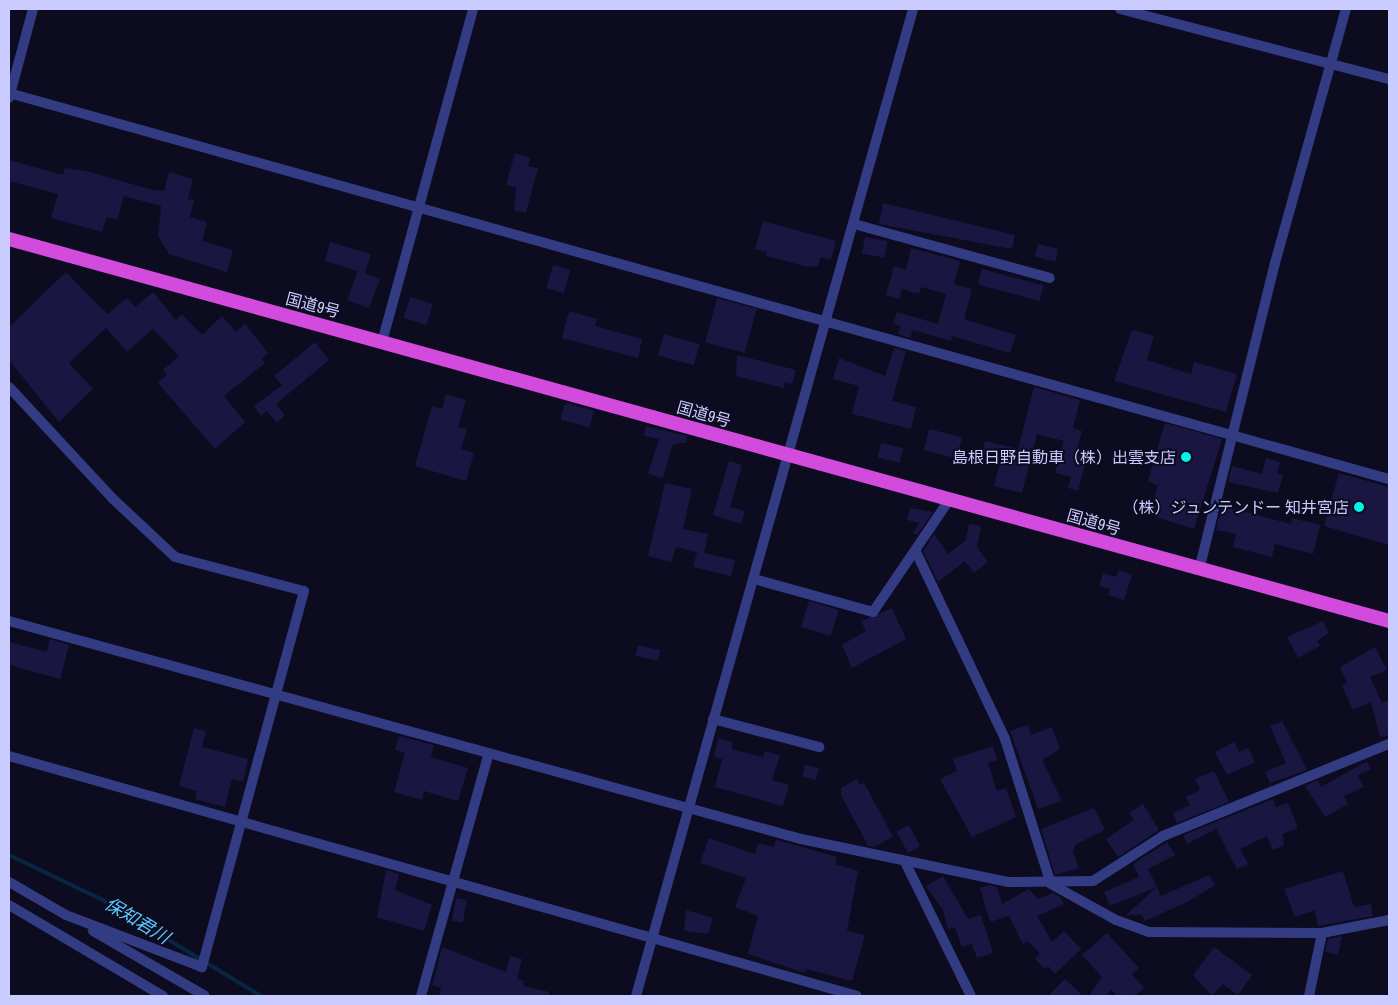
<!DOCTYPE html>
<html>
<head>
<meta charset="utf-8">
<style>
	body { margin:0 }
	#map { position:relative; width:1398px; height:1005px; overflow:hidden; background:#0c0b20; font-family:"Archivo Narrow","Noto Sans JP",sans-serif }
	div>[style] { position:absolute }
	.stream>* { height:4px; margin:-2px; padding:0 2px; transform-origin:2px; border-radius:2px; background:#082642 }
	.building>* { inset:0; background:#191642; transform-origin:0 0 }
	.minor>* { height:10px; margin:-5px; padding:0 5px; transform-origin:5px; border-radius:5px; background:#333c82 }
	.trunk>* { height:14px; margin:-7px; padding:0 7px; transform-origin:7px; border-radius:7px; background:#d24bdc }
	.dots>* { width:14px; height:14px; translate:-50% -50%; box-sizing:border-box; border:2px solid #0c0b20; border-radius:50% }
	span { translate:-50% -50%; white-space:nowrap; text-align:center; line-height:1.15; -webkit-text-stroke:4px #0c0b20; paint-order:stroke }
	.street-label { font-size:16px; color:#caccff }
	.poi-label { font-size:16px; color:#caccff }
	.right { translate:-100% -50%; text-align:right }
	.water-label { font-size:18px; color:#58cbff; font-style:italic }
	.frame { position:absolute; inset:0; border:10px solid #caccff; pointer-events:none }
</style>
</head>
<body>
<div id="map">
	<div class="stream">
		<i style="left:9px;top:855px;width:102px;rotate:25.6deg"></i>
		<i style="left:101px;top:899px;width:187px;rotate:31.2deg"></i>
	</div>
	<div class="building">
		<i style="clip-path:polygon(515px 153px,530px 158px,528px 166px,538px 168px,526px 213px,514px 210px,516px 188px,506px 185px)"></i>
		<i style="clip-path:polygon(9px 160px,63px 175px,65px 168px,86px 171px,153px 190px,164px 191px,169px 172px,193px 179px,188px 199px,194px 200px,190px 217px,207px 222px,202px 241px,233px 250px,227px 272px,169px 254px,158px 236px,161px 206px,124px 196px,117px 220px,107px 217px,102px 232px,51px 218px,58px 194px,9px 181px)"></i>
		<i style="clip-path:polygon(883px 203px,1015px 235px,1012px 249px,879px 224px)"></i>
		<i style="clip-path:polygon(763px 221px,836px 241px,831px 260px,821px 257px,818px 266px,808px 267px,766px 256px,767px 252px,755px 249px)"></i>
		<i style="left:865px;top:237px;width:23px;height:17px;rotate:10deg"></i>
		<i style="clip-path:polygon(330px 242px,371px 254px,365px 273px,380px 279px,369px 308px,347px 300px,358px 271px,325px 261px)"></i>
		<i style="left:1038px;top:244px;width:21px;height:13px;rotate:14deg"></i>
		<i style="clip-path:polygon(911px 248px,960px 261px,954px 284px,972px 289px,964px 319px,1016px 335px,1010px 353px,952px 336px,951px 341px,913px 330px,910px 338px,898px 334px,900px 326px,893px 324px,897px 312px,938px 324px,946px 294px,921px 287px,919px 294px,902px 289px,899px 299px,886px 295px,894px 266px,906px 270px)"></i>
		<i style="left:553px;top:265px;width:18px;height:24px;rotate:16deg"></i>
		<i style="left:982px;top:269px;width:64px;height:16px;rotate:15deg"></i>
		<i style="clip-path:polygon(66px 272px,107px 314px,127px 298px,135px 307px,153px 292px,176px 320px,182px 314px,202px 335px,222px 316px,236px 332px,245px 324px,268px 353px,261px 359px,265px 363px,224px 396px,245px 422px,215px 449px,158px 383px,167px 375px,163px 370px,179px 356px,153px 329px,127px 352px,106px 328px,69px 363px,93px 389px,59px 422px,9px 360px,9px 327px)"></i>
		<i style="left:410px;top:297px;width:24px;height:22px;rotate:17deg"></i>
		<i style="left:717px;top:298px;width:41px;height:46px;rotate:15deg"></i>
		<i style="clip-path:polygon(569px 311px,597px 319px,595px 326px,642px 339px,638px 358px,562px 338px)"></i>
		<i style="clip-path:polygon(1132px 330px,1154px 336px,1147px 360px,1191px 374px,1194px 362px,1237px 374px,1226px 412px,1114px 381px)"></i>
		<i style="left:664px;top:334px;width:37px;height:22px;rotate:16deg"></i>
		<i style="clip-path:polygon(315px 342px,329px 360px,276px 404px,285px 415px,277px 423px,267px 411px,261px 416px,254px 406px,282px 385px,274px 376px)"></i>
		<i style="clip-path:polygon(894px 348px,906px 351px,892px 401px,916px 407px,911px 429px,852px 414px,859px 386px,833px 379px,839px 358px,885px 376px)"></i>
		<i style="clip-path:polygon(737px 355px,796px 370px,792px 384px,785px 382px,784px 388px,736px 376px)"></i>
		<i style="clip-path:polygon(1034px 387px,1080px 400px,1073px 428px,1082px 431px,1076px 454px,1087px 457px,1078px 491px,1068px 488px,1071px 477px,1055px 473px,1064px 441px,1037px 434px,1022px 493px,994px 486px,1001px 459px,982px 454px,985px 441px,1018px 449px)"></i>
		<i style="clip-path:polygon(446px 394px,466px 400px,458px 427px,467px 429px,461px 449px,474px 453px,466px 481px,415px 466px,432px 406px,442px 409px)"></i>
		<i style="left:565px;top:403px;width:30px;height:17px;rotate:15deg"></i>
		<i style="clip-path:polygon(1165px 423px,1222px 439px,1194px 529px,1149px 515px,1158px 486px,1148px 481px)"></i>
		<i style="clip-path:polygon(646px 426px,687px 436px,686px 443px,673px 444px,663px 478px,648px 474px,659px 439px,644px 436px)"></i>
		<i style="left:929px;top:429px;width:34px;height:22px;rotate:14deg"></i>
		<i style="left:881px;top:443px;width:23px;height:15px;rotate:13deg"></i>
		<i style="clip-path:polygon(1266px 458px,1280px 462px,1277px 474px,1283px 475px,1278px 493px,1228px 482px,1232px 466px,1262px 474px)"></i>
		<i style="clip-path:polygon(729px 461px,742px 465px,730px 507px,745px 511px,741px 524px,713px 515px)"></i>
		<i style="clip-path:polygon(1339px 473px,1389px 487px,1389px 545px,1324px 526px)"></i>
		<i style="clip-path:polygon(665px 483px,692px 489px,683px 529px,708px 534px,704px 553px,735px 560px,731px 576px,693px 567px,697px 552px,676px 547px,671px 562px,648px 556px)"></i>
		<i style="clip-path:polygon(1222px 506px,1291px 524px,1292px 518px,1320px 525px,1313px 554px,1275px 544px,1272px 557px,1233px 547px,1236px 534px,1216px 530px)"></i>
		<i style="clip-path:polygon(910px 508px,933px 512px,917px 535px,913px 533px,919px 523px,907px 520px)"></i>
		<i style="clip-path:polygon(969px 524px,981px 526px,977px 547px,988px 562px,974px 573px,965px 561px,938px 582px,923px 551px,934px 534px,948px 554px,966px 540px)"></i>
		<i style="clip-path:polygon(1119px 570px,1132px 575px,1124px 600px,1108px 595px,1110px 589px,1099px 586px,1103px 573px,1116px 577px)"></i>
		<i style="left:809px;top:601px;width:31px;height:27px;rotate:17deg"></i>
		<i style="clip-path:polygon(892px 608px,906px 639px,852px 668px,842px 645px,866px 631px,861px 621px)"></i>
		<i style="clip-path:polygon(1323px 621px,1329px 633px,1317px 641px,1320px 646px,1298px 658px,1287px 637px)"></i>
		<i style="clip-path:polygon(50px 639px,69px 645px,60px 679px,9px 665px,9px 642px,47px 652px)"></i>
		<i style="left:638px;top:645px;width:23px;height:11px;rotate:13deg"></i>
		<i style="clip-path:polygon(1375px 647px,1387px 670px,1370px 677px,1382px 703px,1389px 700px,1389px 735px,1380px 737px,1371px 702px,1353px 710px,1342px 686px,1347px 683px,1340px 667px)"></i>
		<i style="clip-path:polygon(1282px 721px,1307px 770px,1270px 783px,1265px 772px,1286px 763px,1270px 726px)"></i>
		<i style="clip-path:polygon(1028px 725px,1031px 735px,1052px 727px,1060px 749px,1042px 760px,1062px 801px,1038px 809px,1010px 731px)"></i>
		<i style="clip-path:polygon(194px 728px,206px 731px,202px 747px,248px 759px,243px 782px,232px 779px,225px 807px,195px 799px,197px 791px,179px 786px)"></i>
		<i style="clip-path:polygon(399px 736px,434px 745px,431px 757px,468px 768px,458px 801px,424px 791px,422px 800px,394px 792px,405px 753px,395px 750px)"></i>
		<i style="clip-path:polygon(718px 738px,733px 742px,731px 749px,763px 757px,765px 751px,780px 756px,772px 780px,789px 785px,783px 806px,715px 787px,722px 759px,714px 757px)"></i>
		<i style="clip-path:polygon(1234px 742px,1239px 752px,1248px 748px,1255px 762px,1227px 775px,1215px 752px)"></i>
		<i style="clip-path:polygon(993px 746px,997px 760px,988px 763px,997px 791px,1006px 788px,1016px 817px,972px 837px,940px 779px,957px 771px,953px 759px)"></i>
		<i style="clip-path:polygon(1367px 761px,1371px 769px,1358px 775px,1364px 787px,1344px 796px,1348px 804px,1325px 817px,1305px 786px,1318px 780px,1321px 787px)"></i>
		<i style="left:805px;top:765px;width:14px;height:12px;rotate:12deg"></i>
		<i style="clip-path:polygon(1214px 771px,1229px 802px,1177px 823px,1173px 813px,1190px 805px,1186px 797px,1200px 790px,1195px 779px)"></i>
		<i style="clip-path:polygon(857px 779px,860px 785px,864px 783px,893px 837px,874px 847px,868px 846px,841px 795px,841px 788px)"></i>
		<i style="clip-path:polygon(1273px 799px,1276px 807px,1288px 803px,1298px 828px,1283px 834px,1284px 845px,1273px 850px,1267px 836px,1240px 849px,1248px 864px,1237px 869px,1216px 829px,1187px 844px,1183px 835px)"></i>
		<i style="clip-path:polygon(1143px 804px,1159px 830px,1118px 857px,1106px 839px,1134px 820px,1129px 813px)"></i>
		<i style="clip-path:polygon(1094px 808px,1105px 830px,1075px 845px,1073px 852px,1079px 868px,1055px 875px,1041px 829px)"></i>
		<i style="left:909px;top:825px;width:24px;height:14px;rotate:62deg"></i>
		<i style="clip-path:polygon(709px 838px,755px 854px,758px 843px,774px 847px,776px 840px,837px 857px,835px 864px,858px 871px,847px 931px,865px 935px,852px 981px,806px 969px,805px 973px,748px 954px,758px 916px,735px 907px,746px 878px,700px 863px)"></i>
		<i style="clip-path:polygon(1167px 842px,1175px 855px,1148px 869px,1157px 887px,1110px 906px,1104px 892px,1139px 877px,1133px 864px)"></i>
		<i style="clip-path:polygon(386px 870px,399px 874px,395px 890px,432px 905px,424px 931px,377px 917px)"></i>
		<i style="clip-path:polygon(1343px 871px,1354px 907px,1371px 904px,1373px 916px,1318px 926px,1315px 910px,1295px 917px,1284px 889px)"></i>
		<i style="clip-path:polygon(1209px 875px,1215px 885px,1189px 901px,1145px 921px,1142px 914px,1125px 916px,1157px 887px,1161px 896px)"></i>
		<i style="clip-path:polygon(943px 876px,968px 919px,981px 915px,993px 953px,977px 958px,972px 944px,962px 947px,955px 927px,948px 929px,943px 910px,926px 886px)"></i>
		<i style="clip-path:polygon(990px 885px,997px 887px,1002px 904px,1029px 889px,1038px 899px,1053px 893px,1060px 897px,1064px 904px,1037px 916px,1052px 942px,1064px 931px,1081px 949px,1055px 974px,1048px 966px,1045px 969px,1035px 959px,1040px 954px,1028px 941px,1023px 944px,1009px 916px,990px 922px,980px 888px)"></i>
		<i style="left:456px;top:898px;width:11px;height:23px;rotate:10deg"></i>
		<i style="clip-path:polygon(686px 910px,713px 918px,708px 934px,684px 931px)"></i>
		<i style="clip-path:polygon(1107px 933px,1139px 968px,1132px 974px,1144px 988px,1134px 996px,1117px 996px,1111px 989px,1106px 996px,1089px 996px,1102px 977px,1082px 955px)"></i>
		<i style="clip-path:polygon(1342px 936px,1338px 955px,1325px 952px,1328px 939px)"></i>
		<i style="clip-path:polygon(442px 947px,506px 972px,510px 956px,522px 959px,517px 979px,524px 981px,523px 986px,549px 992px,549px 996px,439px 996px,441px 988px,432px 985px)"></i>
		<i style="clip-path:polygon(1214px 947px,1252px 975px,1238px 995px,1223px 984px,1212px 996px,1193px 975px)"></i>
		<i style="clip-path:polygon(1065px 979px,1083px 996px,1048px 996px)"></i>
	</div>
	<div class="minor">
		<i style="left:1120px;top:9px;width:278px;rotate:14.6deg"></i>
		<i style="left:9px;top:93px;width:1433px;rotate:15.63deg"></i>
		<i style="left:9px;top:98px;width:92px;rotate:-74.9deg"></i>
		<i style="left:854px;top:224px;width:203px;rotate:15.4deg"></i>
		<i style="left:382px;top:342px;width:345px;rotate:-74.7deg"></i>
		<i style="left:9px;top:387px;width:151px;rotate:47.1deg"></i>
		<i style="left:112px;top:498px;width:86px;rotate:43.1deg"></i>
		<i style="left:175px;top:557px;width:133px;rotate:14.8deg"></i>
		<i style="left:304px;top:591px;width:390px;rotate:105.2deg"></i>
		<i style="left:202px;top:967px;width:146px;rotate:-159.1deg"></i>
		<i style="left:66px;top:915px;width:66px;rotate:-149.9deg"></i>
		<i style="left:916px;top:552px;width:207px;rotate:64.5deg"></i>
		<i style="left:1005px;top:739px;width:152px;rotate:72.4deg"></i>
		<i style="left:1051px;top:884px;width:74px;rotate:29deg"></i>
		<i style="left:1116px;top:920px;width:35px;rotate:20deg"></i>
		<i style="left:1149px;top:932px;width:173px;rotate:0.3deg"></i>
		<i style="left:1322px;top:933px;width:68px;rotate:-11deg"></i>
		<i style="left:1199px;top:570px;width:316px;rotate:-76.1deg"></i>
		<i style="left:1275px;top:263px;width:264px;rotate:-74.4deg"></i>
		<i style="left:754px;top:579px;width:123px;rotate:15.5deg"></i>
		<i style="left:873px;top:612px;width:135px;rotate:-55.8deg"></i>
		<i style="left:9px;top:621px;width:821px;rotate:15.39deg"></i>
		<i style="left:801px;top:839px;width:211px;rotate:11.7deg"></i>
		<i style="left:1008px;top:882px;width:85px;rotate:-0.7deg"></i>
		<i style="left:1093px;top:881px;width:83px;rotate:-32.7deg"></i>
		<i style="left:1163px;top:836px;width:244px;rotate:-22.2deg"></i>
		<i style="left:713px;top:719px;width:110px;rotate:14.8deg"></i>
		<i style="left:9px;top:756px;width:881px;rotate:15.8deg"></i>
		<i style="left:906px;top:864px;width:147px;rotate:63.8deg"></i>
		<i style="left:9px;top:905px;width:179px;rotate:30.6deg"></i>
		<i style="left:93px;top:931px;width:129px;rotate:30.1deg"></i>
		<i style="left:421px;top:996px;width:252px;rotate:-74.4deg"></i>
		<i style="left:636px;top:996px;width:1025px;rotate:-74.32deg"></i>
		<i style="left:1309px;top:996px;width:64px;rotate:-78.3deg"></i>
	</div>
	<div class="trunk">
		<i style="left:9px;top:239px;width:1432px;rotate:15.47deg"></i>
	</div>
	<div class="dots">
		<i style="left:1186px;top:457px;background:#00f5e9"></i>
		<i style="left:1359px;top:507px;background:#00f5e9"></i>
	</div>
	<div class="street-label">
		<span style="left:313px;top:305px;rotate:15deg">国道9号</span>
		<span style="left:704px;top:414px;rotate:16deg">国道9号</span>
		<span style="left:1094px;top:522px;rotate:16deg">国道9号</span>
	</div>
	<div class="poi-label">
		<span class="right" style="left:1176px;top:457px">島根日野自動車（株）出雲支店</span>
		<span class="right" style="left:1349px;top:507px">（株）ジュンテンドー 知井宮店</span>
	</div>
	<div class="water-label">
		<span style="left:137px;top:921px;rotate:31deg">保知君川</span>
	</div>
	<div class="frame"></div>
</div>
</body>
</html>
